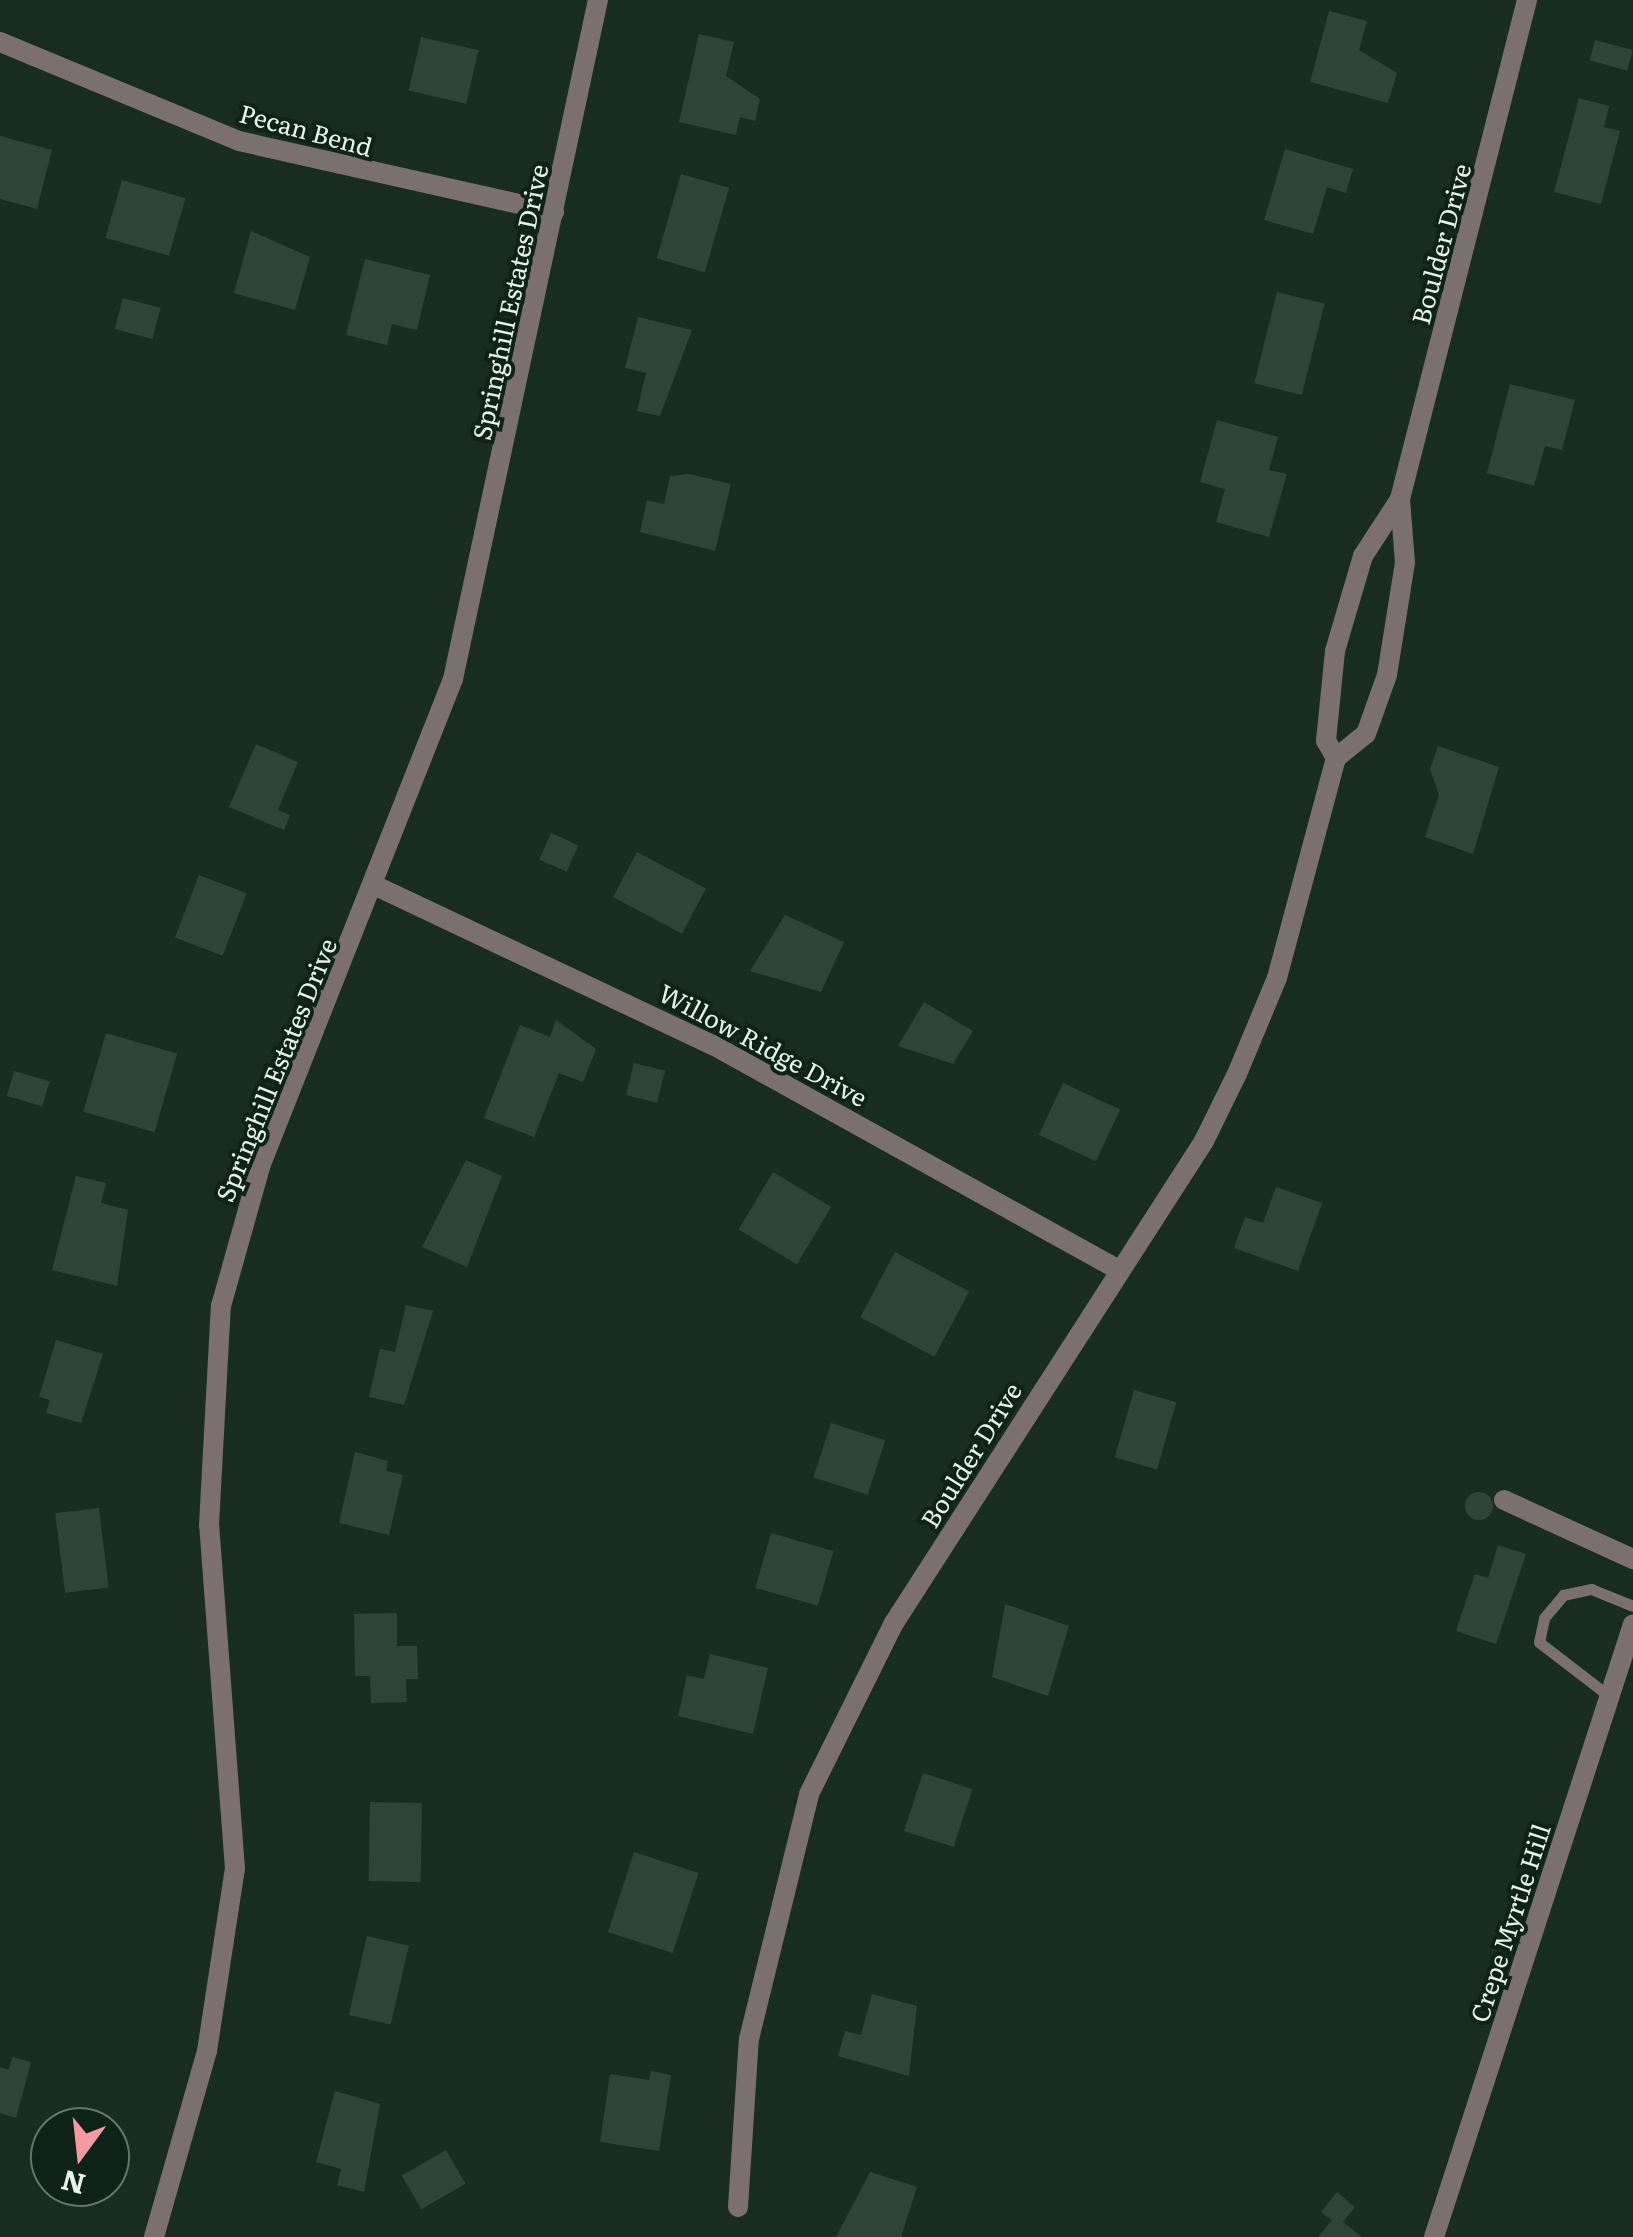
<!DOCTYPE html>
<html>
<head>
<meta charset="utf-8">
<style>
	body { margin:0 }
	#map { position:relative; width:1633px; height:2237px; overflow:hidden; background:#192c20; font-family:Literata,serif }
	div>[style] { position:absolute }
	.building>* { inset:0; background:#2f4337; transform-origin:0 0 }
	.round { border-radius:50% }
	.service>* { height:11px; margin:-5.5px; padding:0 5.5px; transform-origin:5.5px; border-radius:5.5px; background:#7b6f70 }
	.minor>* { height:20px; margin:-10px; padding:0 10px; transform-origin:10px; border-radius:10px; background:#7b6f70 }
	.tertiary>* { height:20px; margin:-10px; padding:0 10px; transform-origin:10px; border-radius:10px; background:#7b6f70 }
	span { translate:-50% -50%; white-space:nowrap; text-align:center; line-height:1.15; -webkit-text-stroke:8px #0f2217; paint-order:stroke }
	.street-label { font-size:25px; color:#e7f4ec }
	.north { position:absolute; left:30px; top:2107px; width:100px; height:100px; box-sizing:border-box; background:#0f2217; border:2px solid #65766c; border-radius:50%; rotate:195deg; font-size:28px; font-weight:700; line-height:40px; text-align:center; color:#e7f4ec }
	.north::after { content:''; display:block; margin:auto; width:35px; height:45px; background:#f49aa1; clip-path:polygon(50% 0,100% 100%,50% 72%,0 100%) }
</style>
</head>
<body>
<div id="map">
	<div class="building">
		<i style="clip-path:polygon(1329px 11px,1367px 21px,1359px 50px,1397px 73px,1388px 103px,1310px 82px)"></i>
		<i style="clip-path:polygon(699px 34px,734px 42px,726px 76px,760px 99px,755px 121px,740px 117px,736px 135px,679px 122px)"></i>
		<i style="left:421px;top:37px;width:59px;height:55px;rotate:13deg"></i>
		<i style="left:1595px;top:40px;width:39px;height:21px;rotate:15deg"></i>
		<i style="clip-path:polygon(1579px 98px,1609px 106px,1604px 127px,1620px 131px,1601px 204px,1554px 192px)"></i>
		<i style="clip-path:polygon(0 136px,52px 150px,37px 209px,0 199px)"></i>
		<i style="clip-path:polygon(1285px 149px,1353px 169px,1346px 193px,1327px 187px,1313px 234px,1264px 220px)"></i>
		<i style="left:681px;top:174px;width:50px;height:88px;rotate:16deg"></i>
		<i style="left:122px;top:180px;width:66px;height:60px;rotate:16deg"></i>
		<i style="clip-path:polygon(251px 231px,310px 257px,295px 310px,234px 293px)"></i>
		<i style="clip-path:polygon(365px 259px,430px 275px,417px 330px,392px 324px,387px 345px,346px 335px)"></i>
		<i style="left:1277px;top:292px;width:49px;height:94px;rotate:14deg"></i>
		<i style="left:123px;top:298px;width:39px;height:32px;rotate:15deg"></i>
		<i style="clip-path:polygon(638px 317px,692px 330px,660px 416px,637px 411px,646px 373px,625px 368px)"></i>
		<i style="clip-path:polygon(1510px 384px,1575px 400px,1562px 450px,1545px 446px,1534px 486px,1487px 473px)"></i>
		<i style="clip-path:polygon(1217px 420px,1278px 437px,1269px 470px,1287px 474px,1269px 537px,1216px 522px,1225px 489px,1200px 482px)"></i>
		<i style="clip-path:polygon(689px 474px,731px 484px,715px 551px,640px 532px,647px 500px,664px 504px,670px 476px)"></i>
		<i style="clip-path:polygon(256px 744px,298px 762px,278px 810px,290px 815px,284px 830px,229px 807px)"></i>
		<i style="clip-path:polygon(1438px 746px,1499px 767px,1473px 854px,1425px 837px,1439px 795px,1430px 769px)"></i>
		<i style="left:551px;top:833px;width:30px;height:29px;rotate:24deg"></i>
		<i style="left:637px;top:852px;width:78px;height:51px;rotate:28deg"></i>
		<i style="left:199px;top:875px;width:51px;height:67px;rotate:21deg"></i>
		<i style="clip-path:polygon(785px 915px,844px 942px,821px 992px,750px 971px)"></i>
		<i style="clip-path:polygon(924px 1002px,973px 1031px,953px 1064px,898px 1046px)"></i>
		<i style="clip-path:polygon(556px 1020px,596px 1049px,583px 1082px,559px 1073px,534px 1137px,484px 1118px,520px 1025px,550px 1037px)"></i>
		<i style="left:106px;top:1033px;width:74px;height:82px;rotate:16deg"></i>
		<i style="left:634px;top:1063px;width:32px;height:33px;rotate:14deg"></i>
		<i style="left:14px;top:1071px;width:37px;height:26px;rotate:16deg"></i>
		<i style="left:1063px;top:1083px;width:63px;height:57px;rotate:25deg"></i>
		<i style="clip-path:polygon(466px 1160px,502px 1176px,467px 1267px,422px 1247px)"></i>
		<i style="left:773px;top:1172px;width:68px;height:67px;rotate:31deg"></i>
		<i style="clip-path:polygon(76px 1176px,106px 1183px,101px 1203px,128px 1210px,117px 1286px,52px 1270px)"></i>
		<i style="clip-path:polygon(1276px 1187px,1322px 1203px,1298px 1271px,1234px 1248px,1245px 1217px,1263px 1223px)"></i>
		<i style="left:895px;top:1252px;width:84px;height:74px;rotate:28deg"></i>
		<i style="clip-path:polygon(406px 1305px,433px 1311px,404px 1405px,369px 1397px,380px 1349px,395px 1352px)"></i>
		<i style="clip-path:polygon(56px 1340px,103px 1354px,81px 1423px,46px 1413px,50px 1400px,39px 1397px)"></i>
		<i style="left:1134px;top:1390px;width:44px;height:70px;rotate:16deg"></i>
		<i style="left:831px;top:1423px;width:57px;height:57px;rotate:18deg"></i>
		<i style="clip-path:polygon(355px 1452px,388px 1461px,386px 1471px,403px 1475px,389px 1535px,339px 1523px)"></i>
		<i class="round" style="left:1465px;top:1492px;width:28px;height:28px"></i>
		<i style="left:99px;top:1508px;width:80px;height:44px;rotate:83deg"></i>
		<i style="left:771px;top:1533px;width:65px;height:57px;rotate:16deg"></i>
		<i style="clip-path:polygon(1498px 1545px,1526px 1554px,1496px 1644px,1456px 1631px,1475px 1574px,1488px 1578px)"></i>
		<i style="clip-path:polygon(1005px 1604px,1069px 1626px,1048px 1696px,992px 1677px)"></i>
		<i style="clip-path:polygon(397px 1613px,397px 1646px,417px 1646px,418px 1679px,406px 1679px,407px 1702px,371px 1703px,370px 1676px,355px 1676px,354px 1614px)"></i>
		<i style="clip-path:polygon(710px 1654px,768px 1668px,753px 1734px,678px 1716px,687px 1675px,704px 1679px)"></i>
		<i style="left:923px;top:1773px;width:52px;height:61px;rotate:18deg"></i>
		<i style="left:370px;top:1802px;width:52px;height:79px;rotate:1deg"></i>
		<i style="left:634px;top:1852px;width:68px;height:84px;rotate:18deg"></i>
		<i style="left:367px;top:1936px;width:43px;height:81px;rotate:13deg"></i>
		<i style="clip-path:polygon(872px 1994px,917px 2006px,909px 2076px,838px 2056px,845px 2031px,861px 2035px)"></i>
		<i style="clip-path:polygon(12px 2057px,31px 2062px,16px 2118px,0 2113px,0 2067px,9px 2070px)"></i>
		<i style="clip-path:polygon(651px 2071px,671px 2075px,659px 2151px,600px 2142px,610px 2074px,649px 2080px)"></i>
		<i style="clip-path:polygon(335px 2091px,380px 2104px,364px 2192px,337px 2185px,341px 2169px,316px 2162px)"></i>
		<i style="left:446px;top:2150px;width:39px;height:51px;rotate:60deg"></i>
		<i style="clip-path:polygon(870px 2172px,917px 2187px,901px 2237px,836px 2237px)"></i>
		<i style="clip-path:polygon(1337px 2192px,1355px 2207px,1343px 2222px,1362px 2237px,1318px 2237px,1332px 2220px,1321px 2212px)"></i>
	</div>
	<div class="service">
		<i style="left:1609px;top:1696px;width:88px;rotate:-142.4deg"></i>
		<i style="left:1539px;top:1642px;width:25px;rotate:-78deg"></i>
		<i style="left:1544px;top:1618px;width:30px;rotate:-50deg"></i>
		<i style="left:1563px;top:1595px;width:29px;rotate:-12deg"></i>
		<i style="left:1591px;top:1589px;width:45px;rotate:22deg"></i>
	</div>
	<div class="minor">
		<i style="left:0;top:42px;width:259px;rotate:22.5deg"></i>
		<i style="left:239px;top:141px;width:323px;rotate:12.7deg"></i>
		<i style="left:1336px;top:758px;width:20px;rotate:-120deg"></i>
		<i style="left:1326px;top:741px;width:90px;rotate:-84.3deg"></i>
		<i style="left:1335px;top:651px;width:99px;rotate:-73.6deg"></i>
		<i style="left:1363px;top:556px;width:68px;rotate:-57deg"></i>
		<i style="left:1400px;top:499px;width:515px;rotate:-75.72deg"></i>
		<i style="left:376px;top:886px;width:373px;rotate:25.3deg"></i>
		<i style="left:713px;top:1045px;width:461px;rotate:29deg"></i>
		<i style="left:1504px;top:1500px;width:142px;rotate:24.6deg"></i>
		<i style="left:738px;top:2207px;width:168px;rotate:-86.3deg"></i>
		<i style="left:749px;top:2039px;width:252px;rotate:-76.2deg"></i>
		<i style="left:809px;top:1794px;width:191px;rotate:-63.6deg"></i>
		<i style="left:894px;top:1623px;width:573px;rotate:-57.25deg"></i>
		<i style="left:1204px;top:1141px;width:75px;rotate:-63.8deg"></i>
		<i style="left:1237px;top:1074px;width:104px;rotate:-67.4deg"></i>
		<i style="left:1277px;top:978px;width:228px;rotate:-75deg"></i>
		<i style="left:1336px;top:758px;width:38px;rotate:-39deg"></i>
		<i style="left:1366px;top:734px;width:63px;rotate:-70.4deg"></i>
		<i style="left:1387px;top:675px;width:113px;rotate:-80.9deg"></i>
		<i style="left:1405px;top:563px;width:64px;rotate:-94.5deg"></i>
		<i style="left:1434px;top:2237px;width:644px;rotate:-72.01deg"></i>
	</div>
	<div class="tertiary">
		<i style="left:154px;top:2237px;width:193px;rotate:-74.1deg"></i>
		<i style="left:207px;top:2051px;width:184px;rotate:-81.3deg"></i>
		<i style="left:235px;top:1869px;width:345px;rotate:-94.3deg"></i>
		<i style="left:209px;top:1525px;width:219px;rotate:-86.9deg"></i>
		<i style="left:221px;top:1306px;width:148px;rotate:-74.3deg"></i>
		<i style="left:261px;top:1164px;width:522px;rotate:-68.4deg"></i>
		<i style="left:453px;top:679px;width:694px;rotate:-77.95deg"></i>
	</div>
	<div class="street-label">
		<span style="left:306px;top:130px;rotate:15deg">Pecan Bend</span>
		<span style="left:1441px;top:244px;rotate:-75deg">Boulder Drive</span>
		<span style="left:510px;top:302px;rotate:-78deg">Springhill Estates Drive</span>
		<span style="left:763px;top:1045px;rotate:28deg">Willow Ridge Drive</span>
		<span style="left:276px;top:1070px;rotate:-68deg">Springhill Estates Drive</span>
		<span style="left:971px;top:1455px;rotate:-58deg">Boulder Drive</span>
		<span style="left:1510px;top:1923px;rotate:-72deg">Crepe Myrtle Hill</span>
	</div>
	<div class="north">N</div>
</div>
</body>
</html>
